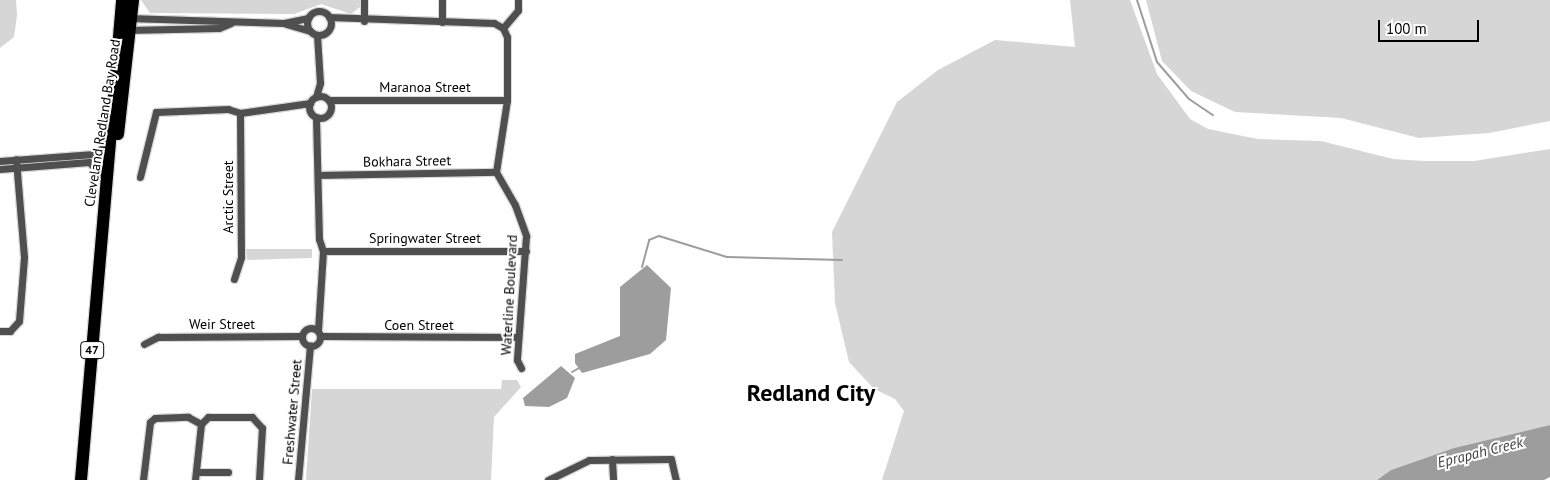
<!DOCTYPE html>
<html>
<head>
<meta charset="utf-8">
<style>
	body { margin:0 }
	#map { position:relative; width:1550px; height:480px; overflow:hidden; background:#fff; font-family:"PT Sans",sans-serif }
	div>[style] { position:absolute }
	.green>* { inset:0; background:#d6d6d6 }
	.water>* { inset:0; background:#9d9d9d }
	.stream>* { height:2px; margin:-1px; padding:0 1px; transform-origin:1px; border-radius:1px; background:#9d9d9d }
	.roads { filter:drop-shadow(1px 0 #dbdbdb) drop-shadow(-1px 0 #dbdbdb) drop-shadow(0 1px #dbdbdb) drop-shadow(0 -1px #dbdbdb) }
	.street>* { height:7px; margin:-3.5px; padding:0 3.5px; transform-origin:3.5px; border-radius:3.5px; background:#4f4f4f }
	.street>.ring { margin:-3.5px; padding:0; box-sizing:content-box; background:none; border:7px solid #4f4f4f; border-radius:50% }
	.highway>* { height:12px; margin:-6px; padding:0 6px; transform-origin:6px; border-radius:6px; background:#000 }
	span { translate:-50% -50%; white-space:nowrap; text-align:center; line-height:1.15; -webkit-text-stroke:4px #fff; paint-order:stroke }
	.shield-label span { padding:1px 4px; background:#fff; border:1px solid; border-radius:4px; -webkit-text-stroke-width:0 }
	.shield-label { font-size:12px; color:#000; font-weight:700 }
	.street-label { font-size:14px; color:#000 }
	.water-label { font-size:15px; color:#3e3e3e; font-style:italic }
	.town-label { font-size:24px; color:#000; font-weight:700 }
	.scale { position:absolute; left:1378px; top:20px; width:101px; height:22px; box-sizing:border-box; border:2px solid #000; border-top:0; padding-left:6px; font-size:15px; line-height:18px; white-space:nowrap; color:#000; -webkit-text-stroke:4px #fff; paint-order:stroke }
</style>
</head>
<body>
<div id="map">
	<div class="green">
		<i style="clip-path:polygon(0 0,16px 0,17px 15px,14px 37px,0 48px)"></i>
		<i style="clip-path:polygon(141px 0,360px 0,360px 7px,351px 14px,321px 4px,294px 14px,150px 13px)"></i>
		<i style="clip-path:polygon(1070px 0,1130px 0,1157px 74px,1190px 119px,1208px 129px,1258px 139px,1321px 141px,1393px 159px,1424px 161px,1474px 161px,1550px 149px,1550px 425px,1454px 448px,1391px 470px,1377px 480px,882px 480px,904px 411px,895px 399px,874px 389px,849px 362px,835px 303px,832px 232px,897px 102px,938px 70px,995px 40px,1075px 47px)"></i>
		<i style="clip-path:polygon(1146px 0,1550px 0,1550px 121px,1489px 133px,1419px 138px,1341px 118px,1235px 112px,1191px 91px,1162px 61px)"></i>
		<i style="clip-path:polygon(246px 249px,312px 249px,312px 258px,247px 260px)"></i>
		<i style="clip-path:polygon(502px 380px,517px 380px,521px 387px,494px 417px,491px 480px,306px 480px,312px 389px,501px 389px)"></i>
	</div>
	<div class="water">
		<i style="clip-path:polygon(647px 265px,671px 288px,666px 340px,650px 354px,582px 373px,575px 363px,575px 354px,620px 336px,620px 287px)"></i>
		<i style="clip-path:polygon(561px 366px,575px 378px,567px 398px,549px 407px,525px 406px,523px 398px)"></i>
		<i style="clip-path:polygon(1550px 425px,1550px 477px,1544px 480px,1377px 480px,1391px 470px,1454px 448px)"></i>
	</div>
	<div class="stream">
		<i style="left:1137px;top:0;width:65px;rotate:72.1deg"></i>
		<i style="left:1157px;top:62px;width:49px;rotate:49.1deg"></i>
		<i style="left:1189px;top:99px;width:29px;rotate:34deg"></i>
		<i style="left:642px;top:267px;width:28px;rotate:-75deg"></i>
		<i style="left:649px;top:240px;width:11px;rotate:-22deg"></i>
		<i style="left:659px;top:236px;width:71px;rotate:17.2deg"></i>
		<i style="left:727px;top:257px;width:115px;rotate:1.5deg"></i>
		<i style="left:572px;top:372px;width:10px;rotate:-29deg"></i>
	</div>
	<div class="roads">
		<div class="street">
			<i class="ring" style="left:307px;top:11px;width:17px;height:17px"></i>
			<i style="left:329px;top:17px;width:165px;rotate:2.1deg"></i>
			<i style="left:494px;top:23px;width:10px;rotate:29deg"></i>
			<i style="left:503px;top:28px;width:10px;rotate:66deg"></i>
			<i style="left:507px;top:37px;width:63px;rotate:90deg"></i>
			<i style="left:507px;top:100px;width:73px;rotate:98.7deg"></i>
			<i style="left:496px;top:172px;width:38px;rotate:60deg"></i>
			<i style="left:515px;top:205px;width:33px;rotate:70deg"></i>
			<i style="left:526px;top:236px;width:124px;rotate:94.2deg"></i>
			<i style="left:517px;top:360px;width:9px;rotate:63deg"></i>
			<i style="left:128px;top:18px;width:156px;rotate:1.8deg"></i>
			<i style="left:284px;top:23px;width:25px;rotate:-12deg"></i>
			<i style="left:364px;top:21px;width:21px;rotate:-90deg"></i>
			<i style="left:442px;top:22px;width:22px;rotate:-90deg"></i>
			<i style="left:286px;top:24px;width:25px;rotate:16deg"></i>
			<i style="left:503px;top:28px;width:23px;rotate:-50deg"></i>
			<i style="left:518px;top:10px;width:10px;rotate:-90deg"></i>
			<i style="left:128px;top:30px;width:91px;rotate:-1.3deg"></i>
			<i style="left:219px;top:28px;width:13px;rotate:-23deg"></i>
			<i class="ring" style="left:309px;top:96px;width:15px;height:15px"></i>
			<i style="left:316px;top:97px;width:15px;rotate:-74deg"></i>
			<i style="left:320px;top:83px;width:48px;rotate:-93.6deg"></i>
			<i style="left:329px;top:100px;width:178px"></i>
			<i style="left:316px;top:117px;width:122px;rotate:88.6deg"></i>
			<i style="left:319px;top:239px;width:13px;rotate:72deg"></i>
			<i style="left:323px;top:251px;width:80px;rotate:93.6deg"></i>
			<i style="left:0;top:161px;width:94px;rotate:-4.3deg"></i>
			<i style="left:94px;top:154px;width:17px;rotate:-36deg"></i>
			<i style="left:0;top:169px;width:89px;rotate:-4.5deg"></i>
			<i style="left:89px;top:162px;width:23px;rotate:45deg"></i>
			<i style="left:319px;top:175px;width:177px;rotate:-1deg"></i>
			<i style="left:140px;top:177px;width:67px;rotate:-76.2deg"></i>
			<i style="left:156px;top:112px;width:72px;rotate:-2.4deg"></i>
			<i style="left:228px;top:109px;width:13px;rotate:18deg"></i>
			<i style="left:240px;top:113px;width:71px;rotate:-8.1deg"></i>
			<i style="left:323px;top:251px;width:203px"></i>
			<i style="left:234px;top:279px;width:23px;rotate:-72deg"></i>
			<i style="left:241px;top:257px;width:144px;rotate:-90.4deg"></i>
			<i class="ring" style="left:302px;top:328px;width:11px;height:11px"></i>
			<i style="left:0;top:331px;width:10px"></i>
			<i style="left:10px;top:331px;width:13px;rotate:-48deg"></i>
			<i style="left:19px;top:321px;width:64px;rotate:-85.5deg"></i>
			<i style="left:24px;top:257px;width:98px;rotate:-94.7deg"></i>
			<i style="left:320px;top:336px;width:198px;rotate:0.3deg"></i>
			<i style="left:144px;top:344px;width:16px;rotate:-27deg"></i>
			<i style="left:158px;top:337px;width:144px;rotate:-0.4deg"></i>
			<i style="left:612px;top:459px;width:21px;rotate:87deg"></i>
			<i style="left:199px;top:472px;width:29px"></i>
			<i style="left:143px;top:480px;width:58px;rotate:-83.1deg"></i>
			<i style="left:150px;top:422px;width:6px;rotate:-39deg"></i>
			<i style="left:155px;top:418px;width:33px;rotate:-2deg"></i>
			<i style="left:188px;top:417px;width:15px;rotate:28deg"></i>
			<i style="left:195px;top:480px;width:56px;rotate:-83.9deg"></i>
			<i style="left:201px;top:424px;width:10px;rotate:-45deg"></i>
			<i style="left:208px;top:417px;width:44px"></i>
			<i style="left:252px;top:417px;width:15px;rotate:48deg"></i>
			<i style="left:262px;top:428px;width:52px;rotate:93.3deg"></i>
			<i style="left:298px;top:480px;width:135px;rotate:-84.9deg"></i>
			<i style="left:548px;top:480px;width:46px;rotate:-26deg"></i>
			<i style="left:589px;top:460px;width:82px;rotate:-0.7deg"></i>
			<i style="left:671px;top:459px;width:22px;rotate:77deg"></i>
		</div>
		<div class="highway">
			<i style="left:118px;top:134px;width:135px;rotate:-83.6deg"></i>
			<i style="left:81px;top:480px;width:482px;rotate:-85.1deg"></i>
		</div>
	</div>
	<div class="shield-label">
		<span style="left:92px;top:350px">47</span>
	</div>
	<div class="street-label">
		<span style="left:425px;top:87px">Maranoa Street</span>
		<span style="left:102px;top:123px;rotate:-81deg">Cleveland Redland Bay Road</span>
		<span style="left:407px;top:161px;rotate:-1deg">Bokhara Street</span>
		<span style="left:228px;top:197px;rotate:-90deg">Arctic Street</span>
		<span style="left:425px;top:238px">Springwater Street</span>
		<span style="left:509px;top:295px;rotate:-87deg">Waterline Boulevard</span>
		<span style="left:222px;top:324px">Weir Street</span>
		<span style="left:419px;top:325px">Coen Street</span>
		<span style="left:292px;top:412px;rotate:-85deg">Freshwater Street</span>
	</div>
	<div class="water-label">
		<span style="left:1480px;top:452px;rotate:-14deg">Eprapah Creek</span>
	</div>
	<div class="town-label">
		<span style="left:811px;top:393px">Redland City</span>
	</div>
	<div class="scale">100 m</div>
</div>
</body>
</html>
